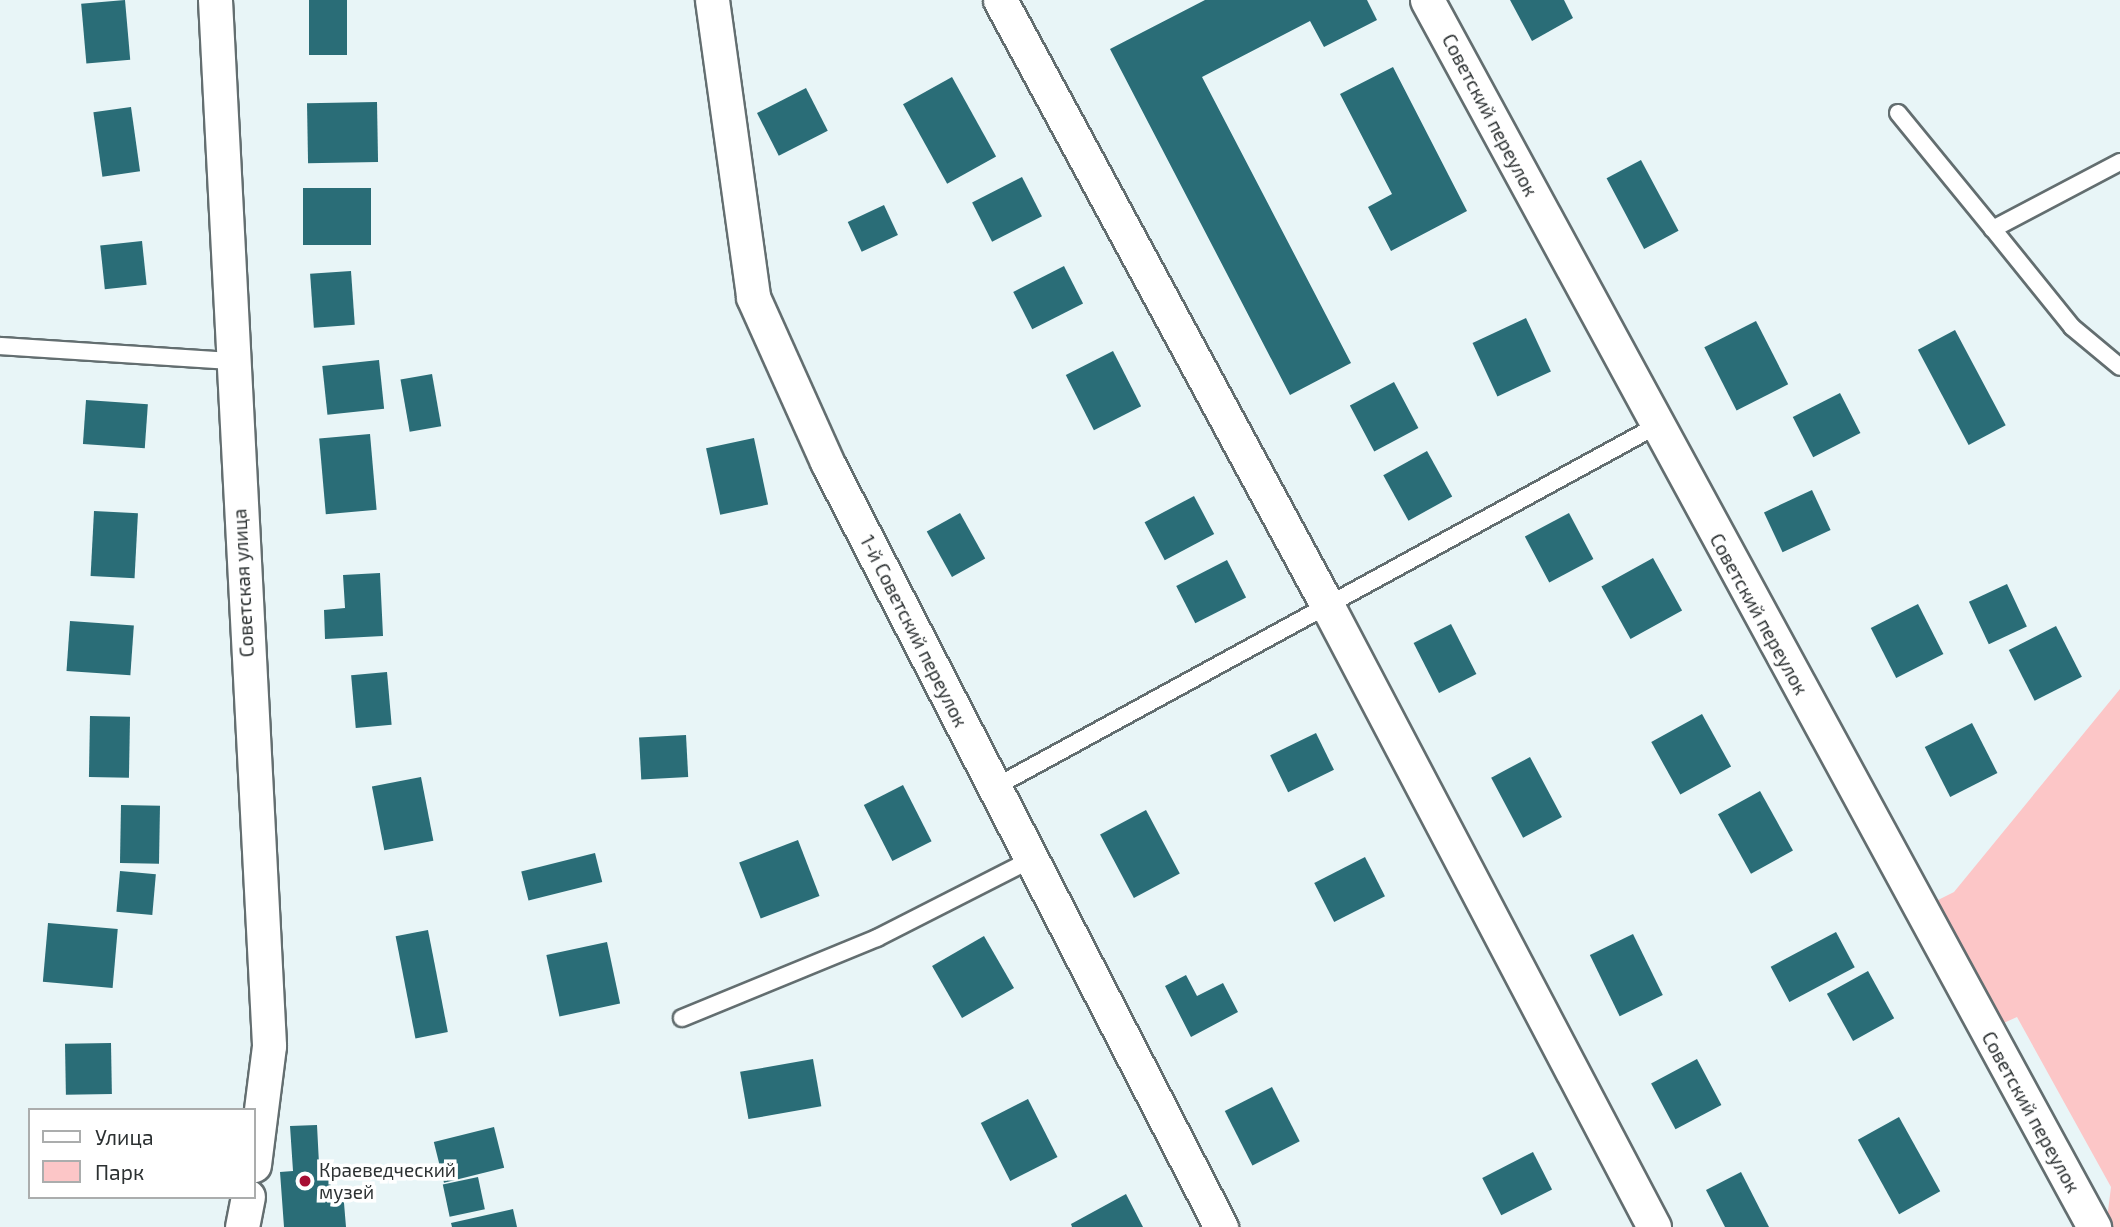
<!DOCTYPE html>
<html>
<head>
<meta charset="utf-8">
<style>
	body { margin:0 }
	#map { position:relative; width:2120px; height:1227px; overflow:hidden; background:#e8f5f7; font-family:"Exo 2",sans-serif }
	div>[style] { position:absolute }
	.green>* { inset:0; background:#fcc6c7 }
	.building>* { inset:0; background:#2a6d77; transform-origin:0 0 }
	.roads { filter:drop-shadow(2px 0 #636e70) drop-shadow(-2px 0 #636e70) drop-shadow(0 2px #636e70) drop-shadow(0 -2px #636e70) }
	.service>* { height:16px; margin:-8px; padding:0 8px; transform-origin:8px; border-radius:8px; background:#fff }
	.minor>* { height:33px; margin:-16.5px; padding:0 16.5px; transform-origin:16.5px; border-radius:16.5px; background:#fff }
	.dots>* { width:19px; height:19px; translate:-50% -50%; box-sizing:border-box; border:4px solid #fff; border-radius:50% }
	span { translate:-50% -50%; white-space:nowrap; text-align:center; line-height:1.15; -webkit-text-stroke:7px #fff; paint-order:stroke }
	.street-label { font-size:19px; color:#2c3132 }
	.poi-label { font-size:19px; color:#2c3132 }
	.left { translate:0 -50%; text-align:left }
	.legend { position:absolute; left:28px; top:1108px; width:228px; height:91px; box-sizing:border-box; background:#fff; border:2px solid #abadad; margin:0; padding:9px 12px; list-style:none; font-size:21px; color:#2c3132 }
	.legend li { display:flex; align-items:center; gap:14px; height:35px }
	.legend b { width:35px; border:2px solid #abadad }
</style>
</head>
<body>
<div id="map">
	<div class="green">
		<i style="clip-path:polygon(2120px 689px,2120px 1227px,2106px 1227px,2111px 1187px,2017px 1017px,1997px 1026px,1930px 904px,1954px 892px)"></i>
	</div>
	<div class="building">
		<i style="left:125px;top:0;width:60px;height:44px;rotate:85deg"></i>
		<i style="left:309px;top:0;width:38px;height:55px"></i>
		<i style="clip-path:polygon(1205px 0,1367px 0,1377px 20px,1324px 47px,1310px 21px,1202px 77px,1351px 363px,1290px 395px,1110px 49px)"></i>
		<i style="clip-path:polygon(1510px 0,1564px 0,1573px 18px,1532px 41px)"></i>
		<i style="clip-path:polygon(1393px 67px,1467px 211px,1391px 251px,1368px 207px,1392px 194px,1340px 94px)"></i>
		<i style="left:952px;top:77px;width:91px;height:56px;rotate:61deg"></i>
		<i style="left:806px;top:88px;width:48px;height:55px;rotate:63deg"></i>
		<i style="left:377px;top:102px;width:60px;height:70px;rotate:89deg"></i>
		<i style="left:131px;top:107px;width:65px;height:38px;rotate:82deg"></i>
		<i style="left:1641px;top:160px;width:80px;height:39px;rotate:62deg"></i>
		<i style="left:1022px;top:177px;width:44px;height:56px;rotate:63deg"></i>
		<i style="left:303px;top:188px;width:68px;height:57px"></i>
		<i style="left:884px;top:205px;width:33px;height:40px;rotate:65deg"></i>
		<i style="left:142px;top:241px;width:44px;height:42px;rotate:84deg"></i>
		<i style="left:1064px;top:266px;width:42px;height:57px;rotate:63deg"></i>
		<i style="left:351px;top:271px;width:54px;height:41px;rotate:86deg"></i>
		<i style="left:1526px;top:318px;width:59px;height:59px;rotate:65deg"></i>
		<i style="left:1756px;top:321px;width:71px;height:58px;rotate:63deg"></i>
		<i style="left:1955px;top:330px;width:108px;height:42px;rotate:62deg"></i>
		<i style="left:1113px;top:351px;width:62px;height:53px;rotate:63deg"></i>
		<i style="left:379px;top:360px;width:49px;height:57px;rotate:84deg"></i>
		<i style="left:432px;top:374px;width:53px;height:32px;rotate:80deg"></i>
		<i style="left:1394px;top:382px;width:52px;height:50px;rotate:62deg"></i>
		<i style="left:1840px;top:393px;width:45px;height:53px;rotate:63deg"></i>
		<i style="left:86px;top:400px;width:62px;height:44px;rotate:4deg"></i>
		<i style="left:370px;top:434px;width:76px;height:51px;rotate:85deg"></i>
		<i style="left:754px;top:438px;width:68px;height:49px;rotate:78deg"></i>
		<i style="left:1427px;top:451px;width:52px;height:50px;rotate:61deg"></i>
		<i style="left:1812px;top:490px;width:44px;height:53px;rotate:65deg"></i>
		<i style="left:1194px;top:496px;width:43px;height:56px;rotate:62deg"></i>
		<i style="left:94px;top:511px;width:44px;height:65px;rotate:3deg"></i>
		<i style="left:960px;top:513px;width:52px;height:38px;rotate:61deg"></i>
		<i style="left:1569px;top:513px;width:52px;height:50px;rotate:62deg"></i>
		<i style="left:1653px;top:558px;width:60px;height:59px;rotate:61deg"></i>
		<i style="left:1227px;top:560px;width:42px;height:57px;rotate:63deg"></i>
		<i style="clip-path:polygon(380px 573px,383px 636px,325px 639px,324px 610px,345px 608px,343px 575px)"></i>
		<i style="left:2007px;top:584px;width:47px;height:42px;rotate:65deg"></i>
		<i style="left:1918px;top:604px;width:56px;height:53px;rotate:63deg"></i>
		<i style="left:70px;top:621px;width:64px;height:50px;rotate:4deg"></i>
		<i style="left:1451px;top:624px;width:56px;height:42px;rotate:63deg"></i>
		<i style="left:2056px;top:626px;width:57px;height:53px;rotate:63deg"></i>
		<i style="left:387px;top:672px;width:53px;height:36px;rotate:85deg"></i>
		<i style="left:1702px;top:714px;width:60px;height:58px;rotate:61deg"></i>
		<i style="left:90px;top:716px;width:40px;height:61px;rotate:1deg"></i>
		<i style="left:1972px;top:723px;width:56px;height:53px;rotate:63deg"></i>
		<i style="left:1316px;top:733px;width:41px;height:51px;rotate:64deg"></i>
		<i style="left:686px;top:735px;width:42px;height:47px;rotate:87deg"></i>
		<i style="left:1530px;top:757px;width:68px;height:44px;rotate:62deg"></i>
		<i style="left:421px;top:777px;width:65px;height:50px;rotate:79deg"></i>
		<i style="left:903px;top:785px;width:63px;height:44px;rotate:63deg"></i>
		<i style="left:1760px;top:791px;width:68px;height:48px;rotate:61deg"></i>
		<i style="left:121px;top:805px;width:39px;height:58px;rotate:1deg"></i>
		<i style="left:1146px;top:810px;width:72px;height:52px;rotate:62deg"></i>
		<i style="left:798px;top:840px;width:60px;height:63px;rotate:69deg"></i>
		<i style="left:595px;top:853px;width:30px;height:76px;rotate:76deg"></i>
		<i style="left:1365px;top:857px;width:44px;height:57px;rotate:63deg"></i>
		<i style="left:120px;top:871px;width:36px;height:41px;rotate:5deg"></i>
		<i style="left:48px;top:923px;width:70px;height:59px;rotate:5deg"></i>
		<i style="left:428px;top:930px;width:104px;height:33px;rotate:79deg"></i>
		<i style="left:1836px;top:932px;width:40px;height:74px;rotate:62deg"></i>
		<i style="left:1633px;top:934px;width:68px;height:48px;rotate:64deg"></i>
		<i style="left:984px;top:936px;width:60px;height:60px;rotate:60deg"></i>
		<i style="left:607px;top:942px;width:63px;height:62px;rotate:78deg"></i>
		<i style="left:1868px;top:971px;width:54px;height:47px;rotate:61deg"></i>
		<i style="clip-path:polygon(1186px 975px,1197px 996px,1223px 983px,1238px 1012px,1191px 1037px,1165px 986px)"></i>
		<i style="left:111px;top:1043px;width:51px;height:46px;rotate:89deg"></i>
		<i style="left:813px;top:1059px;width:48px;height:74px;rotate:80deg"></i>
		<i style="left:1697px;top:1059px;width:52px;height:52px;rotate:62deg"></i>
		<i style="left:1272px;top:1087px;width:61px;height:53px;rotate:63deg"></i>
		<i style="left:1028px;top:1099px;width:65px;height:53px;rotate:63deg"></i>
		<i style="left:1899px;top:1117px;width:85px;height:47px;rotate:61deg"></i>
		<i style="clip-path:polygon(317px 1125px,319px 1164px,329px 1163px,331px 1192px,343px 1191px,346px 1227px,284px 1227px,280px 1172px,293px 1171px,290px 1126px)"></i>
		<i style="left:494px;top:1127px;width:42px;height:62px;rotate:76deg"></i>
		<i style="left:1533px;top:1152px;width:42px;height:57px;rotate:63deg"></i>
		<i style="clip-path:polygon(1741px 1172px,1769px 1227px,1725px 1227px,1706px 1190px)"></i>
		<i style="left:478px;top:1177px;width:33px;height:36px;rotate:78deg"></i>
		<i style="clip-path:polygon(1126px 1194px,1143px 1227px,1072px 1227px,1071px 1224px)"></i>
		<i style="clip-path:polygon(513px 1209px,517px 1227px,452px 1227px,451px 1223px)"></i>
	</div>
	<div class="roads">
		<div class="service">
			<i style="left:1898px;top:113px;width:150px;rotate:50.7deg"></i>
			<i style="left:2120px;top:162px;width:144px;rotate:152.2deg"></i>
			<i style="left:1993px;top:229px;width:126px;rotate:51.1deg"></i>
			<i style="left:2072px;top:327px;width:62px;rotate:39.8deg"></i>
			<i style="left:0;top:346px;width:231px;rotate:3.7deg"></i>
			<i style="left:995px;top:787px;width:753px;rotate:-28.64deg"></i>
			<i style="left:682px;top:1018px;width:211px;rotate:-22.3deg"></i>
			<i style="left:877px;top:938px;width:174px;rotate:-27deg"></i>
		</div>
		<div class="minor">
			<i style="left:215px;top:0;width:1047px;rotate:87.04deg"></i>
			<i style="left:269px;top:1046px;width:120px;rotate:97.2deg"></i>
			<i style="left:712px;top:0;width:300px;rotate:82.1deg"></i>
			<i style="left:753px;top:297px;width:181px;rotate:65.8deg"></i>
			<i style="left:827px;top:462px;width:861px;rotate:62.75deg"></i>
			<i style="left:1000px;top:0;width:685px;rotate:61.6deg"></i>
			<i style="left:1326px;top:603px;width:705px;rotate:62.27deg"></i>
			<i style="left:1427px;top:0;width:1397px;rotate:61.47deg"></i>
			<i style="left:242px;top:1227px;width:31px;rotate:-79deg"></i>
		</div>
	</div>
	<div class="dots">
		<i style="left:305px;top:1181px;background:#a70f34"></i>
	</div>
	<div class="street-label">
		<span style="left:1490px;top:115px;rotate:62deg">Советский переулок</span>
		<span style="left:243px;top:583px;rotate:-93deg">Советская улица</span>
		<span style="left:1759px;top:614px;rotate:61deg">Советский переулок</span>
		<span style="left:914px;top:631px;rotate:63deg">1-й Советский переулок</span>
		<span style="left:2031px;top:1112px;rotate:61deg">Советский переулок</span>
	</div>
	<div class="poi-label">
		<span class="left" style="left:319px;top:1181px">Краеведческий<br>музей</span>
	</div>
	<ul class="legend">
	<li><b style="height:9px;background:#fff"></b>Улица</li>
	<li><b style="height:19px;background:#fcc6c7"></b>Парк</li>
	</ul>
</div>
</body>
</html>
